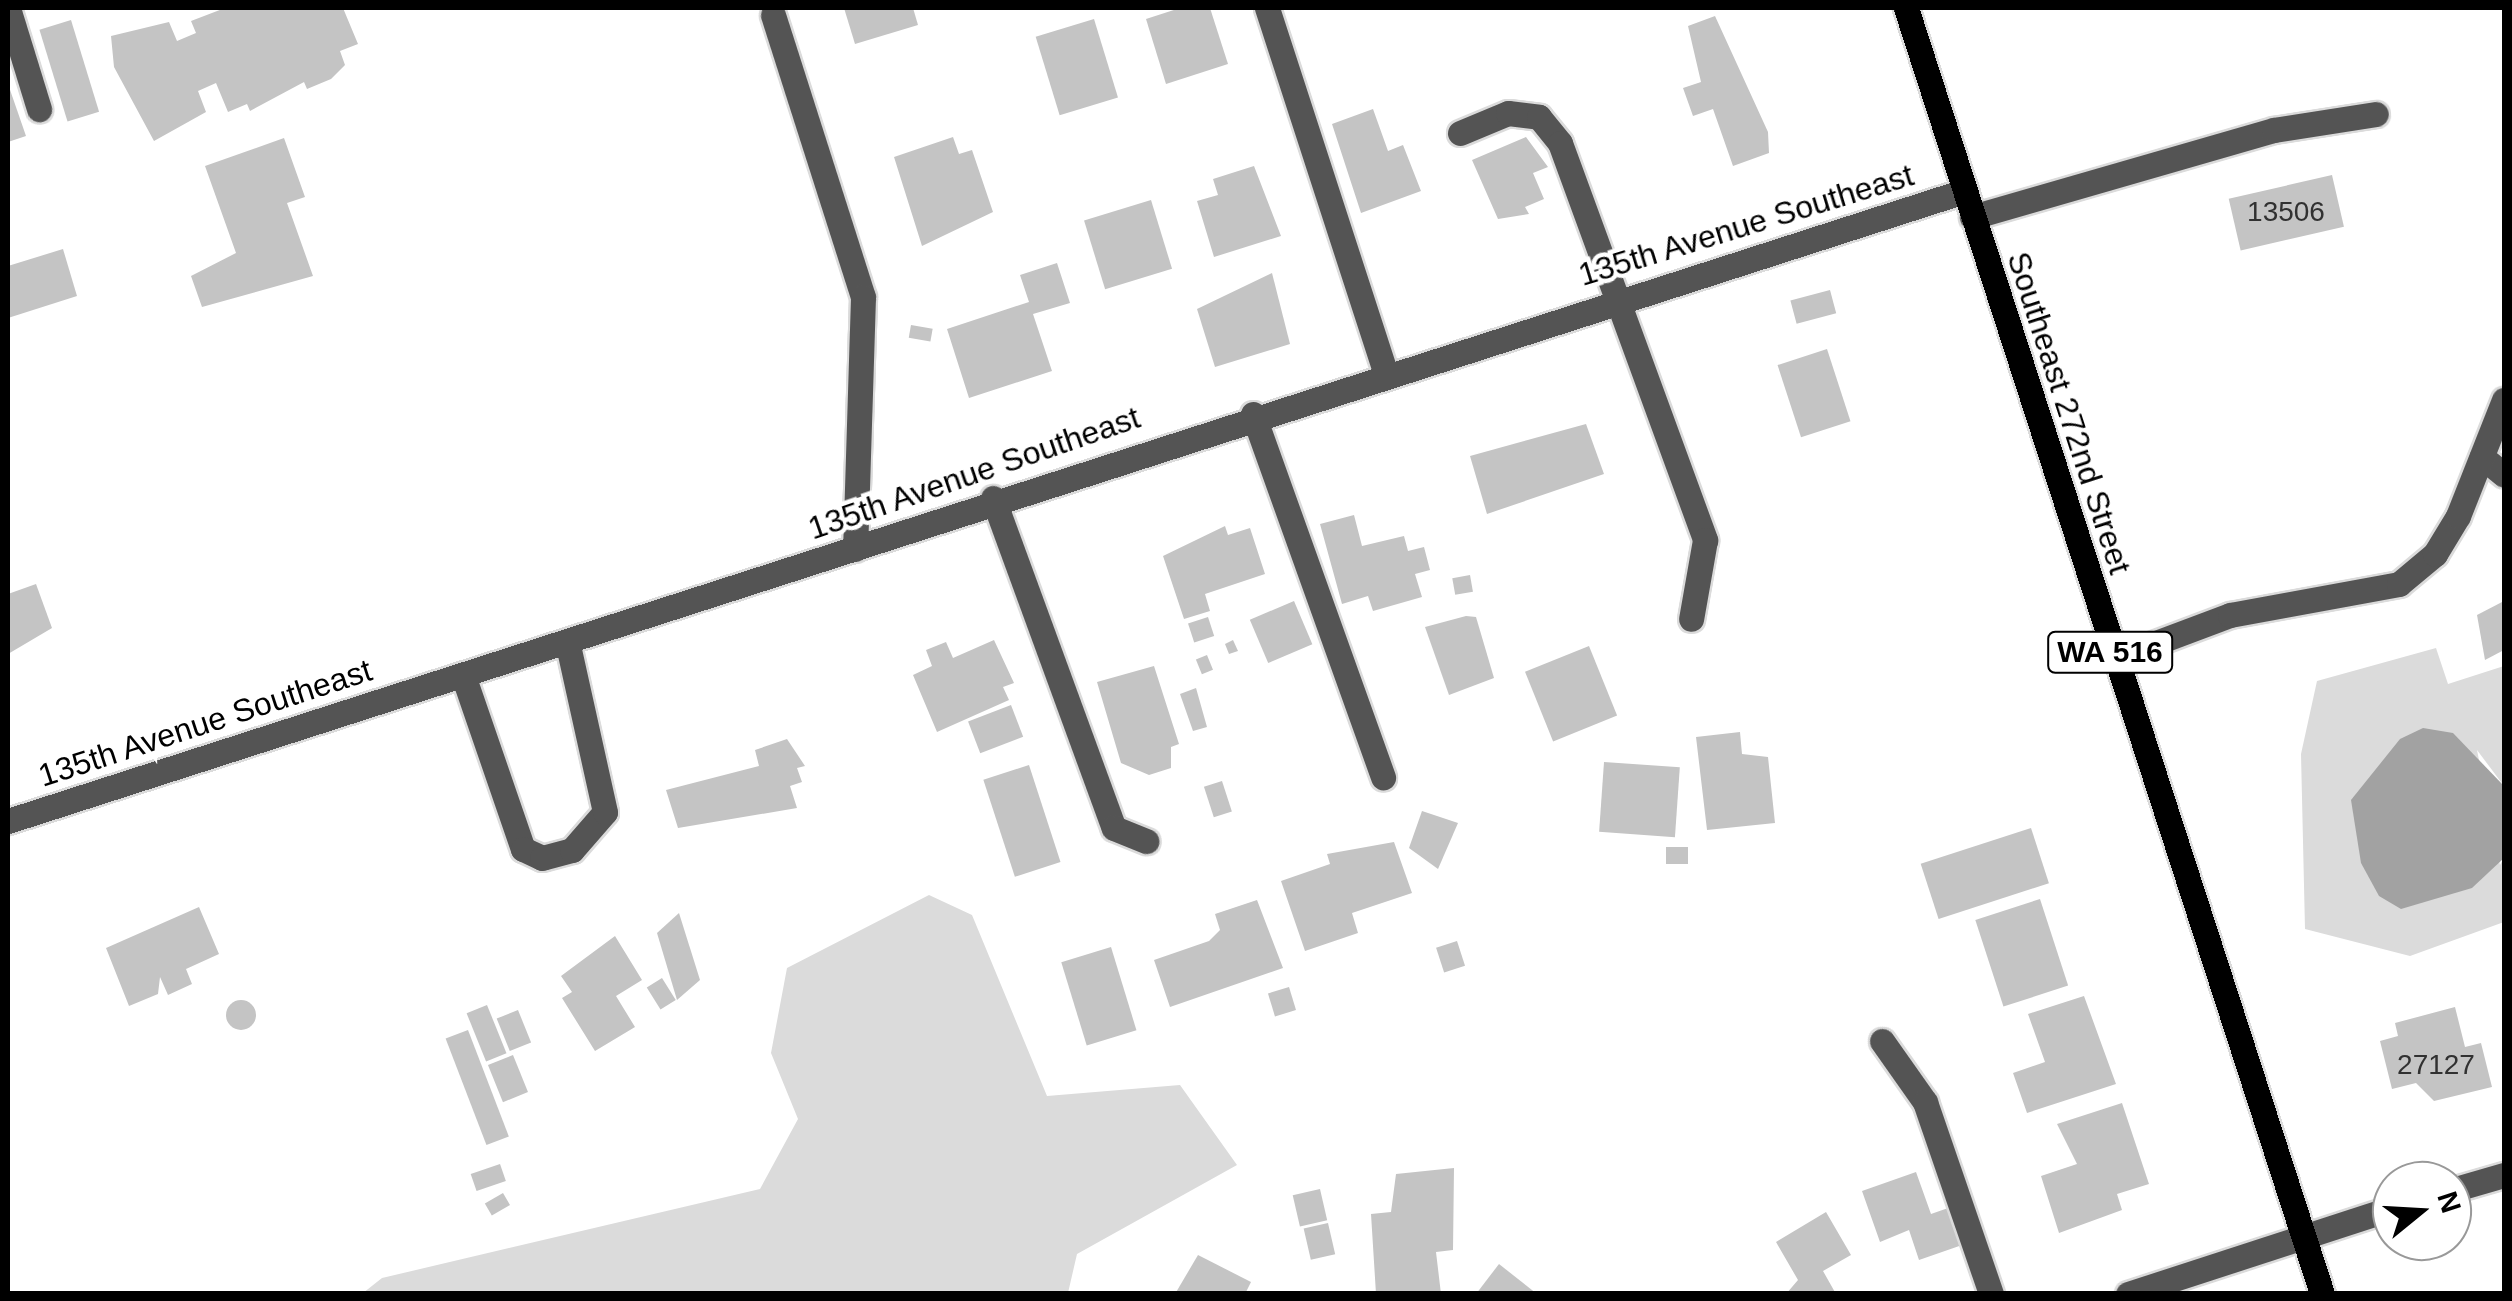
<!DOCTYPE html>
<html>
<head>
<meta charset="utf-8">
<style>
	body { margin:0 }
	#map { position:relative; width:2512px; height:1301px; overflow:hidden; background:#fff; font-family:Helvetica,sans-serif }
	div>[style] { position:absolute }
	.green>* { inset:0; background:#dbdbdb }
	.water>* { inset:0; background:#a2a2a2 }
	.building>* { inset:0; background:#c4c4c4; transform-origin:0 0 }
	.round { border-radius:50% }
	.roads { filter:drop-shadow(2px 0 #dbdbdb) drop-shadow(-2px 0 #dbdbdb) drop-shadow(0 2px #dbdbdb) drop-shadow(0 -2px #dbdbdb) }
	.minor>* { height:25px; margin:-12.5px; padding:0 12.5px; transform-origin:12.5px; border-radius:12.5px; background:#545454 }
	.major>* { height:25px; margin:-12.5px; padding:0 12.5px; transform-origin:12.5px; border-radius:12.5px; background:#000 }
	span { translate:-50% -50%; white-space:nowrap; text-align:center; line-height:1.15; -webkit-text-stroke:9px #fff; paint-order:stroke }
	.number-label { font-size:28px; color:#313131 }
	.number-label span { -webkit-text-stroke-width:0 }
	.shield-label span { padding:2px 8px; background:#fff; border:2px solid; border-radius:8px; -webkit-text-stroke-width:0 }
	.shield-label { font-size:30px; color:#000; font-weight:700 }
	.street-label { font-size:32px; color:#000 }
	.frame { position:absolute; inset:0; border:10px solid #000; pointer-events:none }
	.north { position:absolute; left:2372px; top:1161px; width:100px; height:100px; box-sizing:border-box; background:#fff; border:2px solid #999; border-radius:50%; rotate:72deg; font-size:28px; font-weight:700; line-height:40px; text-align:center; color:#000 }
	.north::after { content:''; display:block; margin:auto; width:35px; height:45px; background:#000; clip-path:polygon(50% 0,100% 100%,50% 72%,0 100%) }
</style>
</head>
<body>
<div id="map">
	<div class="green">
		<i style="clip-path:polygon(2436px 648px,2448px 684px,2504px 666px,2504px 786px,2477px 750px,2500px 865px,2504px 858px,2504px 922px,2410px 956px,2305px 929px,2301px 754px,2317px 681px)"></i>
		<i style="clip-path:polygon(929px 895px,972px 915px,1047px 1096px,1180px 1085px,1237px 1165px,1077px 1254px,1068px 1293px,363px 1293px,382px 1278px,760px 1189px,798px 1119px,771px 1053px,787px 968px)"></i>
	</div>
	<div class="water">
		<i style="clip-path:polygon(2423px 728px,2453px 733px,2504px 786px,2504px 858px,2472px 888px,2401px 909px,2379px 896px,2361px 863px,2351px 800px,2400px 739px)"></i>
	</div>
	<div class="building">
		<i style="clip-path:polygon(225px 8px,343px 8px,358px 44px,340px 51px,345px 65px,331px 79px,307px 89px,304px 82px,250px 111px,247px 104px,228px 112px,216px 83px,198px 91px,206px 112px,154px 141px,114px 67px,111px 36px,169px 22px,177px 41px,196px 33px,191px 21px)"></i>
		<i style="clip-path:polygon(844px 8px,913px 8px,918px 25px,855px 44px)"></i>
		<i style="clip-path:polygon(1180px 8px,1210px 8px,1228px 64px,1166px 84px,1146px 19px)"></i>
		<i style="clip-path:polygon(1715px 16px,1768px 132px,1769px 153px,1733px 166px,1713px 109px,1693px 116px,1683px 88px,1701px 82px,1688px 26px)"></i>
		<i style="left:1094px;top:19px;width:82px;height:61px;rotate:73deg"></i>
		<i style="left:71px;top:20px;width:96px;height:33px;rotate:73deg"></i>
		<i style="clip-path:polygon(8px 84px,26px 136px,8px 142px)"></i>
		<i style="clip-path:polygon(1373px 109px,1388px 151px,1403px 145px,1421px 191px,1361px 213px,1332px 124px)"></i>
		<i style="clip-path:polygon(953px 137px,959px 154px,972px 150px,993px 212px,922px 246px,894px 157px)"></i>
		<i style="clip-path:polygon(1526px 137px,1548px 167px,1533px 173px,1544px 199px,1525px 207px,1529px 214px,1498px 219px,1472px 160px)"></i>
		<i style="clip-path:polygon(284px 138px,305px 197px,287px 203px,313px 276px,202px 307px,191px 276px,236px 253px,205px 166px)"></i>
		<i style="clip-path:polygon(1254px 166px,1281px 236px,1214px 257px,1197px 201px,1218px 195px,1213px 179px)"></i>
		<i style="left:2332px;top:175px;width:53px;height:106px;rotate:77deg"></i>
		<i style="left:1151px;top:200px;width:72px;height:70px;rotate:73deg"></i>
		<i style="clip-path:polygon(63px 249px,77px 296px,8px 318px,8px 266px)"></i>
		<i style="clip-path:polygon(1057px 263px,1070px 303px,1033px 314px,1052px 371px,969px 398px,947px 329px,1029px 302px,1020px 275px)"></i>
		<i style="clip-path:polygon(1272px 273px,1290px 344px,1215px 367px,1197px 309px)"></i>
		<i style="left:1830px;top:290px;width:24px;height:41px;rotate:75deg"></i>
		<i style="left:911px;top:325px;width:22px;height:13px;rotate:10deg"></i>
		<i style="left:1827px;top:349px;width:76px;height:52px;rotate:72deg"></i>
		<i style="clip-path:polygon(1586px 424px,1604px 474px,1487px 514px,1470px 456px)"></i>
		<i style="clip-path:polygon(1354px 515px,1362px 546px,1404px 536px,1408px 551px,1424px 547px,1430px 570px,1415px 574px,1422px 597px,1373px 611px,1368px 596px,1342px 604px,1320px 524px)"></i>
		<i style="clip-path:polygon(1225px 526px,1228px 535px,1250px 528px,1265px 574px,1205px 594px,1210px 611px,1184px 619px,1163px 556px)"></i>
		<i style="left:1470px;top:575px;width:17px;height:18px;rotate:80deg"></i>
		<i style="clip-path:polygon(36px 584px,52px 628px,8px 654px,8px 594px)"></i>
		<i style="left:1294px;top:601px;width:47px;height:48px;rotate:67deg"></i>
		<i style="clip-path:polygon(2504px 601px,2504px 650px,2485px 660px,2477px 615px)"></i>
		<i style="clip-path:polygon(1466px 616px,1476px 617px,1494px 678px,1449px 695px,1425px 627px)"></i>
		<i style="left:1208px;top:617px;width:20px;height:21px;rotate:72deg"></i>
		<i style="clip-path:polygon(994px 640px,1014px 683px,1003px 687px,1009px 700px,937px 732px,913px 675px,932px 666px,926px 650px,946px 642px,953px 658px)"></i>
		<i style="clip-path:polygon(1233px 640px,1238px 651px,1229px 654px,1225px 644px)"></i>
		<i style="left:1589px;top:646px;width:75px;height:69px;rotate:68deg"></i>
		<i style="left:1207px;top:655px;width:16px;height:12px;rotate:68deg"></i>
		<i style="clip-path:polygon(1154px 666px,1179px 744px,1171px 747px,1171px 768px,1149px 775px,1121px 763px,1097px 682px)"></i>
		<i style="clip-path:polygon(1196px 688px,1207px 727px,1193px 731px,1180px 694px)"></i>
		<i style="left:1011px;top:705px;width:34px;height:46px;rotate:69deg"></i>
		<i style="clip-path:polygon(1740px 732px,1742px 754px,1768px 757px,1775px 823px,1707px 830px,1696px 737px)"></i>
		<i style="clip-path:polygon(787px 739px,805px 766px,797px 768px,802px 782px,790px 786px,797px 808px,678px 828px,666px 790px,759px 766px,755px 750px)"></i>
		<i style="left:1604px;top:762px;width:76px;height:70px;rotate:4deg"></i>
		<i style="left:1029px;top:765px;width:102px;height:48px;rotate:72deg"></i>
		<i style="left:1222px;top:781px;width:32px;height:19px;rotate:72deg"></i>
		<i style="clip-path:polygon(1422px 811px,1458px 823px,1438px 869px,1409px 848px)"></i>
		<i style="left:2031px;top:828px;width:58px;height:116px;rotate:72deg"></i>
		<i style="clip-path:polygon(1394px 842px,1412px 893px,1352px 913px,1358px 933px,1305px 951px,1281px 881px,1330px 864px,1327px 854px)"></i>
		<i style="left:1666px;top:847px;width:22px;height:17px"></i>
		<i style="left:2040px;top:899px;width:91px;height:68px;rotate:72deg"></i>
		<i style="clip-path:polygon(1257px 900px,1283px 968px,1170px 1007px,1154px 960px,1209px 941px,1220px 930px,1215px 914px)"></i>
		<i style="clip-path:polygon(199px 907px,219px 954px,186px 969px,192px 984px,168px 995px,160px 977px,158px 994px,129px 1006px,106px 948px)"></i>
		<i style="clip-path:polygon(679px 913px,700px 980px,677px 1000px,657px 933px)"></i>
		<i style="clip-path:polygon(615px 936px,642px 980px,616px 996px,635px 1027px,595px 1051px,562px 998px,572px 992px,561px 976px)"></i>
		<i style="left:1457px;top:941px;width:26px;height:22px;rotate:72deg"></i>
		<i style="left:1111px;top:947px;width:87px;height:52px;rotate:73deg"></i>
		<i style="left:662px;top:978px;width:26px;height:18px;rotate:58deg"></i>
		<i style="left:1289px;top:987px;width:24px;height:22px;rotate:73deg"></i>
		<i style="clip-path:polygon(2084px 996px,2116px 1084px,2027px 1113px,2013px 1073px,2045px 1062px,2028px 1014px)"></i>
		<i class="round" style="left:226px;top:1000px;width:30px;height:30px"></i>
		<i style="left:487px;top:1005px;width:52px;height:22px;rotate:68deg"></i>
		<i style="clip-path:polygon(2455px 1007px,2465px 1047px,2481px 1043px,2492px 1087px,2434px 1101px,2416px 1083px,2392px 1089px,2380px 1041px,2398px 1036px,2395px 1023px)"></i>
		<i style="left:518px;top:1010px;width:35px;height:23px;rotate:68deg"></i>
		<i style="left:468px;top:1030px;width:114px;height:24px;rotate:69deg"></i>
		<i style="left:513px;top:1055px;width:40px;height:27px;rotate:68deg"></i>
		<i style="clip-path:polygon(2122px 1103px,2149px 1184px,2117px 1194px,2122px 1210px,2059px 1233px,2041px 1176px,2077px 1164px,2057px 1124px)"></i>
		<i style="left:500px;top:1164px;width:18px;height:31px;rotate:71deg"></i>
		<i style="clip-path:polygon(1454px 1168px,1453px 1250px,1436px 1252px,1441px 1294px,1376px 1294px,1371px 1214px,1391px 1212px,1396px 1174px)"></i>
		<i style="clip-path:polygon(1916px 1172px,1931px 1214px,1951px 1207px,1965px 1244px,1919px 1260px,1909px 1230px,1880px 1242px,1862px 1191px)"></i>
		<i style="left:1320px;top:1189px;width:32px;height:28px;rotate:77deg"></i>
		<i style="left:503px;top:1193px;width:14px;height:21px;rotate:60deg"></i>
		<i style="clip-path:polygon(1826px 1212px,1851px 1255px,1823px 1271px,1836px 1294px,1786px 1294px,1798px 1280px,1776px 1242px)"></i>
		<i style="left:1328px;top:1223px;width:32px;height:25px;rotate:77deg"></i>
		<i style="clip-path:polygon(1198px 1255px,1251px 1282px,1245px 1294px,1175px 1294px)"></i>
		<i style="clip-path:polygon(1499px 1264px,1537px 1294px,1476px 1294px)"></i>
	</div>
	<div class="roads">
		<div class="minor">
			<i style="left:8px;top:8px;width:106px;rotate:72.9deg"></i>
			<i style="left:1267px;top:8px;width:382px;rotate:72deg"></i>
			<i style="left:773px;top:15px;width:296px;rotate:72.3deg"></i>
			<i style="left:863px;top:297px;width:252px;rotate:91.8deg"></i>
			<i style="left:1460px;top:133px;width:52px;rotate:-22.6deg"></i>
			<i style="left:1508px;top:113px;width:31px;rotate:7deg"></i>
			<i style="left:1539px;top:117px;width:33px;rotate:51deg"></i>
			<i style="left:1560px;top:143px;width:423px;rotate:69.9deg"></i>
			<i style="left:1705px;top:540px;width:80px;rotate:100deg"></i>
			<i style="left:1972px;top:217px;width:314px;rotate:-16.1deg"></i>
			<i style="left:2274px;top:130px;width:103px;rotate:-8.9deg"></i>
			<i style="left:1253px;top:414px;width:386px;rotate:70.3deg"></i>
			<i style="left:2482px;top:457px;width:28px;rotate:39deg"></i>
			<i style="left:993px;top:498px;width:351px;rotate:69.9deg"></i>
			<i style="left:1114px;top:828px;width:35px;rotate:22deg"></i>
			<i style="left:2113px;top:659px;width:125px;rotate:-20.6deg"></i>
			<i style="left:2230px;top:615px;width:172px;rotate:-10.4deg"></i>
			<i style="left:2399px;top:584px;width:47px;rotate:-39.8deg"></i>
			<i style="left:2435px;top:554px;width:44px;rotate:-58.8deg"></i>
			<i style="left:2458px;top:516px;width:125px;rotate:-68.4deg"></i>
			<i style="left:463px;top:675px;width:184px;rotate:71deg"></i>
			<i style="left:523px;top:849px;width:21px;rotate:25deg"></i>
			<i style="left:542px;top:858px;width:31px;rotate:-15deg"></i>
			<i style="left:572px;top:850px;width:50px;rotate:-49deg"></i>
			<i style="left:605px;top:812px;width:175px;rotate:-102.5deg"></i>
			<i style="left:8px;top:821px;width:2055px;rotate:-17.85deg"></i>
			<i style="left:1882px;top:1041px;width:75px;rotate:54.8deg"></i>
			<i style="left:1925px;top:1102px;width:203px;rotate:71deg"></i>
			<i style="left:2452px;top:1190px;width:54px;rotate:-16.1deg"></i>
			<i style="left:2128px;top:1294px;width:278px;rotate:-18deg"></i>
		</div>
		<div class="major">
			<i style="left:1906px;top:8px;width:1352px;rotate:72.07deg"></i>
		</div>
	</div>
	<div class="number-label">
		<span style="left:2286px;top:212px">13506</span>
		<span style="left:2436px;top:1065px">27127</span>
	</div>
	<div class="shield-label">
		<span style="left:2110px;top:652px">WA 516</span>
	</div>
	<div class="street-label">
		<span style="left:1746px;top:225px;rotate:-17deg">135th Avenue Southeast</span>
		<span style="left:2069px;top:413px;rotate:72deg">Southeast 272nd Street</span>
		<span style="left:974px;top:473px;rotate:-19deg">135th Avenue Southeast</span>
		<span style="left:205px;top:723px;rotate:-18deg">135th Avenue Southeast</span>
	</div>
	<div class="frame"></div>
	<div class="north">N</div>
</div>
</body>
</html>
